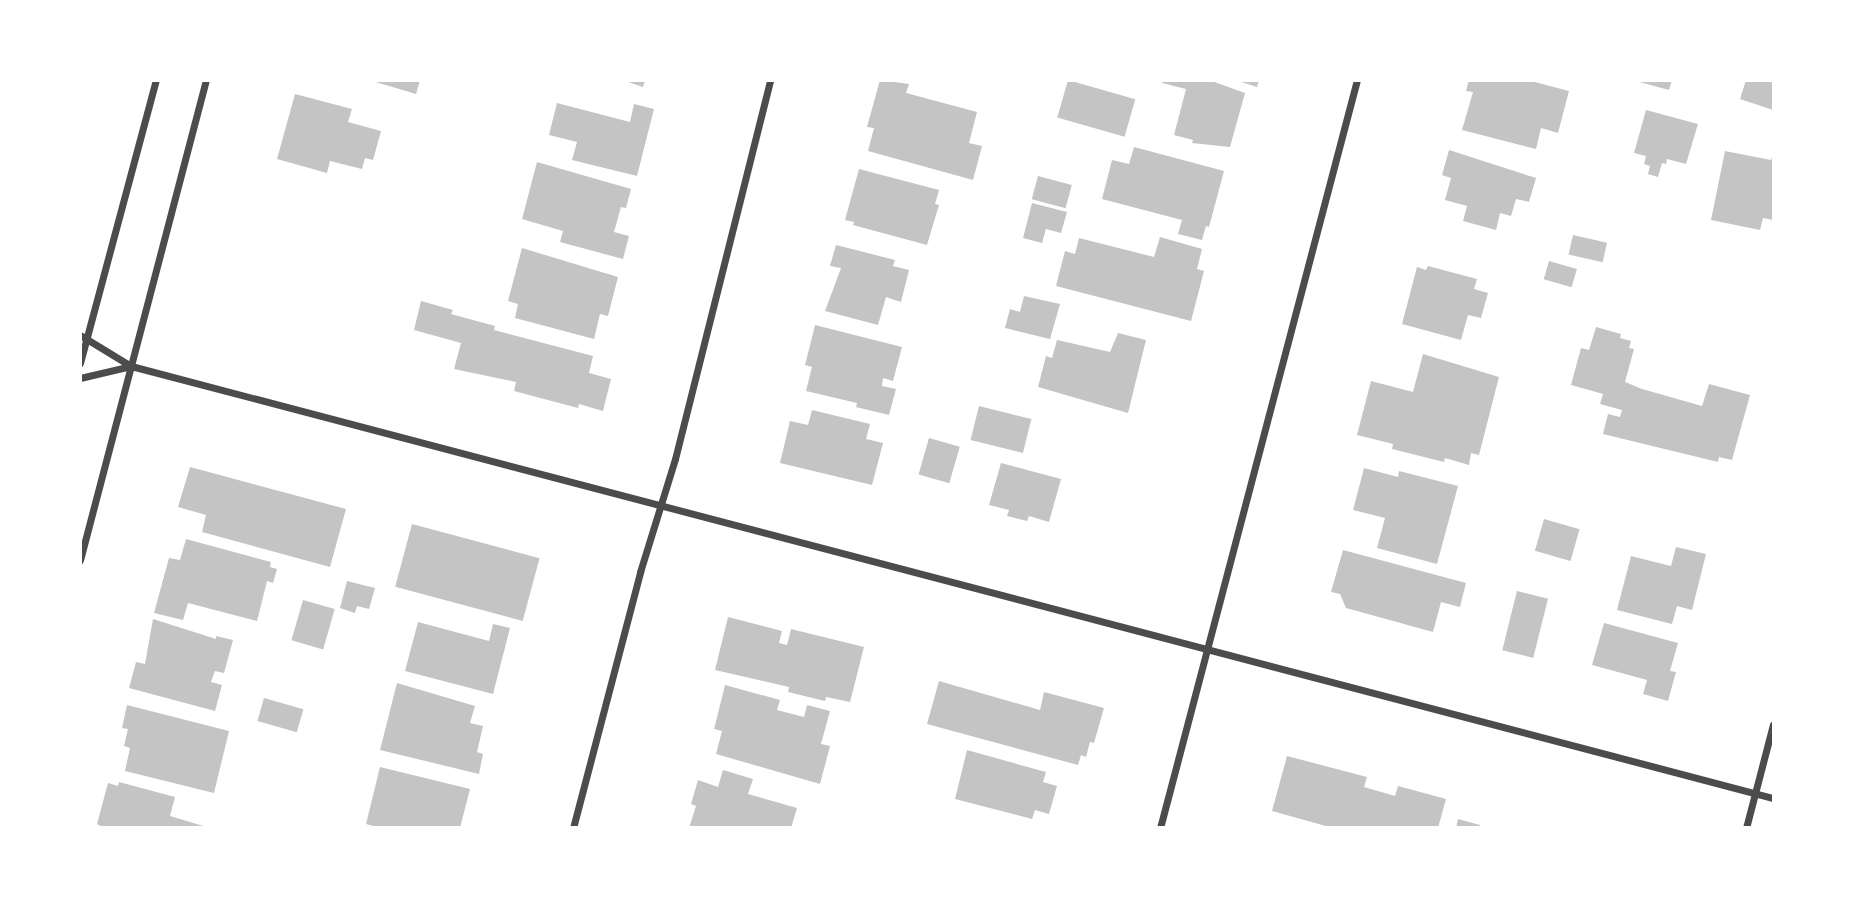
<!DOCTYPE html>
<html>
<head>
<meta charset="utf-8">
<style>
	body { margin:0 }
	#map { position:relative; width:1854px; height:908px; overflow:hidden; background:#fff; font-family:"PT Sans",sans-serif }
	div>[style] { position:absolute }
	.building>* { inset:0; background:#c4c4c4; transform-origin:0 0 }
	.minor>* { height:7px; margin:-3.5px; padding:0 3.5px; transform-origin:3.5px; border-radius:3.5px; background:#4c4c4c }
	span { translate:-50% -50%; white-space:nowrap; text-align:center; line-height:1.15; -webkit-text-stroke:7px #fff; paint-order:stroke }
	.frame { position:absolute; inset:0; border:82px solid #fff; pointer-events:none }
</style>
</head>
<body>
<div id="map">
	<div class="building">
		<i style="clip-path:polygon(369px 80px,420px 80px,416px 94px)"></i>
		<i style="clip-path:polygon(622px 80px,645px 80px,643px 87px)"></i>
		<i style="clip-path:polygon(880px 80px,909px 84px,906px 93px,977px 112px,969px 143px,982px 146px,973px 180px,868px 151px,874px 128px,867px 127px)"></i>
		<i style="left:1068px;top:80px;width:70px;height:39px;rotate:16deg"></i>
		<i style="clip-path:polygon(1163px 80px,1209px 80px,1245px 93px,1230px 147px,1192px 143px,1193px 140px,1174px 135px,1186px 89px,1162px 83px)"></i>
		<i style="clip-path:polygon(1235px 80px,1259px 80px,1257px 87px)"></i>
		<i style="clip-path:polygon(1469px 80px,1527px 80px,1569px 91px,1558px 133px,1541px 128px,1536px 149px,1462px 130px,1473px 92px,1466px 91px)"></i>
		<i style="clip-path:polygon(1632px 80px,1672px 80px,1669px 90px)"></i>
		<i style="clip-path:polygon(1746px 80px,1773px 80px,1773px 110px,1740px 99px)"></i>
		<i style="clip-path:polygon(295px 94px,352px 109px,348px 122px,381px 131px,373px 160px,365px 158px,362px 169px,330px 161px,327px 173px,277px 159px)"></i>
		<i style="clip-path:polygon(557px 103px,630px 122px,634px 104px,654px 109px,637px 176px,572px 160px,577px 142px,549px 135px)"></i>
		<i style="clip-path:polygon(1646px 110px,1698px 124px,1686px 164px,1667px 159px,1666px 164px,1662px 163px,1658px 177px,1648px 174px,1650px 166px,1644px 164px,1646px 156px,1634px 153px)"></i>
		<i style="clip-path:polygon(1134px 147px,1224px 171px,1209px 227px,1206px 226px,1202px 240px,1178px 234px,1182px 220px,1102px 199px,1112px 160px,1129px 164px)"></i>
		<i style="clip-path:polygon(1449px 150px,1536px 178px,1529px 202px,1516px 199px,1511px 216px,1500px 213px,1496px 230px,1463px 221px,1467px 206px,1445px 200px,1451px 178px,1442px 175px)"></i>
		<i style="clip-path:polygon(1725px 151px,1771px 160px,1773px 153px,1773px 220px,1763px 218px,1760px 230px,1711px 220px)"></i>
		<i style="clip-path:polygon(537px 162px,631px 189px,626px 208px,621px 207px,614px 232px,629px 236px,623px 259px,560px 242px,563px 231px,522px 219px)"></i>
		<i style="clip-path:polygon(859px 169px,939px 190px,935px 204px,939px 205px,927px 245px,853px 225px,854px 222px,845px 220px)"></i>
		<i style="left:1038px;top:176px;width:35px;height:24px;rotate:15deg"></i>
		<i style="clip-path:polygon(1032px 203px,1067px 212px,1061px 233px,1046px 229px,1042px 243px,1023px 238px)"></i>
		<i style="left:1573px;top:235px;width:35px;height:20px;rotate:13deg"></i>
		<i style="clip-path:polygon(1160px 237px,1202px 249px,1197px 269px,1204px 271px,1191px 321px,1056px 286px,1065px 251px,1075px 254px,1079px 238px,1154px 257px)"></i>
		<i style="clip-path:polygon(836px 245px,895px 260px,893px 266px,909px 270px,901px 302px,886px 297px,878px 325px,825px 311px,841px 268px,830px 266px)"></i>
		<i style="clip-path:polygon(522px 248px,618px 277px,608px 316px,600px 314px,594px 339px,515px 318px,518px 304px,508px 301px)"></i>
		<i style="left:1549px;top:261px;width:29px;height:19px;rotate:16deg"></i>
		<i style="clip-path:polygon(1428px 266px,1477px 279px,1474px 289px,1488px 293px,1481px 318px,1468px 315px,1461px 340px,1402px 324px,1417px 267px,1426px 270px)"></i>
		<i style="clip-path:polygon(1024px 296px,1060px 304px,1050px 339px,1005px 328px,1010px 309px,1020px 312px)"></i>
		<i style="clip-path:polygon(421px 301px,453px 310px,451px 314px,495px 326px,494px 330px,593px 356px,589px 373px,611px 379px,603px 411px,579px 404px,578px 408px,514px 391px,516px 382px,454px 369px,461px 343px,414px 330px)"></i>
		<i style="clip-path:polygon(815px 325px,902px 347px,893px 381px,883px 378px,882px 386px,896px 389px,889px 415px,856px 407px,857px 403px,806px 391px,812px 367px,805px 365px)"></i>
		<i style="clip-path:polygon(1596px 327px,1621px 334px,1620px 338px,1631px 341px,1629px 348px,1634px 349px,1625px 382px,1642px 389px,1702px 406px,1709px 384px,1750px 395px,1732px 460px,1719px 457px,1718px 462px,1603px 434px,1608px 414px,1620px 417px,1622px 410px,1600px 404px,1603px 394px,1571px 385px,1581px 348px,1589px 350px)"></i>
		<i style="clip-path:polygon(1118px 333px,1146px 340px,1128px 413px,1038px 387px,1046px 356px,1052px 358px,1057px 340px,1110px 352px)"></i>
		<i style="clip-path:polygon(1423px 354px,1499px 377px,1479px 455px,1471px 453px,1469px 465px,1445px 458px,1444px 462px,1392px 449px,1393px 444px,1357px 435px,1371px 381px,1413px 392px)"></i>
		<i style="left:979px;top:406px;width:54px;height:35px;rotate:14deg"></i>
		<i style="clip-path:polygon(812px 410px,870px 424px,866px 439px,883px 443px,872px 485px,780px 463px,790px 421px,808px 425px)"></i>
		<i style="left:929px;top:438px;width:32px;height:38px;rotate:16deg"></i>
		<i style="clip-path:polygon(1001px 463px,1061px 479px,1049px 522px,1029px 516px,1027px 521px,1007px 516px,1009px 510px,989px 505px)"></i>
		<i style="clip-path:polygon(190px 467px,346px 509px,330px 567px,202px 532px,206px 515px,178px 507px)"></i>
		<i style="clip-path:polygon(1364px 468px,1398px 477px,1399px 471px,1458px 486px,1437px 564px,1377px 548px,1385px 518px,1353px 510px)"></i>
		<i style="left:1544px;top:519px;width:37px;height:33px;rotate:16deg"></i>
		<i style="left:412px;top:524px;width:132px;height:65px;rotate:15deg"></i>
		<i style="clip-path:polygon(186px 539px,271px 562px,270px 567px,277px 569px,273px 583px,267px 581px,257px 621px,188px 603px,183px 620px,154px 613px,169px 558px,180px 560px)"></i>
		<i style="clip-path:polygon(1676px 547px,1706px 554px,1692px 610px,1677px 606px,1672px 624px,1617px 610px,1631px 556px,1671px 566px)"></i>
		<i style="clip-path:polygon(1343px 550px,1466px 583px,1460px 607px,1441px 602px,1433px 632px,1346px 608px,1340px 594px,1331px 592px)"></i>
		<i style="clip-path:polygon(347px 581px,375px 588px,369px 609px,357px 606px,355px 613px,340px 608px)"></i>
		<i style="left:1517px;top:591px;width:32px;height:61px;rotate:14deg"></i>
		<i style="left:303px;top:600px;width:33px;height:42px;rotate:16deg"></i>
		<i style="clip-path:polygon(728px 617px,782px 631px,779px 643px,787px 645px,791px 629px,864px 647px,850px 702px,826px 697px,825px 701px,788px 692px,789px 687px,715px 670px)"></i>
		<i style="clip-path:polygon(153px 619px,216px 639px,216px 636px,233px 640px,224px 673px,215px 671px,211px 682px,222px 685px,215px 711px,129px 688px,136px 662px,145px 664px)"></i>
		<i style="clip-path:polygon(418px 622px,489px 641px,493px 624px,510px 628px,493px 694px,405px 671px)"></i>
		<i style="clip-path:polygon(1604px 623px,1678px 643px,1670px 671px,1676px 672px,1668px 701px,1643px 694px,1647px 680px,1592px 665px)"></i>
		<i style="clip-path:polygon(939px 681px,1040px 710px,1044px 692px,1104px 708px,1094px 743px,1090px 742px,1086px 757px,1081px 755px,1078px 765px,927px 724px)"></i>
		<i style="clip-path:polygon(397px 683px,475px 706px,470px 723px,483px 726px,477px 752px,483px 754px,479px 774px,380px 750px)"></i>
		<i style="clip-path:polygon(725px 685px,780px 700px,777px 710px,804px 717px,807px 705px,830px 711px,821px 744px,830px 746px,820px 784px,716px 754px,722px 731px,714px 729px)"></i>
		<i style="left:264px;top:698px;width:41px;height:24px;rotate:16deg"></i>
		<i style="clip-path:polygon(127px 705px,229px 731px,214px 793px,125px 771px,130px 748px,124px 746px,128px 729px,122px 728px)"></i>
		<i style="clip-path:polygon(967px 750px,1046px 772px,1043px 782px,1057px 786px,1049px 814px,1035px 810px,1032px 819px,955px 799px)"></i>
		<i style="clip-path:polygon(1287px 756px,1367px 777px,1364px 787px,1395px 796px,1398px 786px,1446px 799px,1438px 828px,1333px 828px,1272px 811px)"></i>
		<i style="clip-path:polygon(380px 767px,470px 789px,460px 828px,381px 828px,366px 824px)"></i>
		<i style="clip-path:polygon(723px 770px,753px 779px,748px 794px,797px 808px,791px 828px,689px 828px,696px 806px,691px 804px,698px 780px,718px 787px)"></i>
		<i style="clip-path:polygon(119px 782px,175px 797px,170px 816px,210px 828px,104px 828px,97px 824px,108px 783px,118px 786px)"></i>
		<i style="clip-path:polygon(1458px 819px,1480px 825px,1480px 828px,1456px 828px)"></i>
	</div>
	<div class="minor">
		<i style="left:80px;top:335px;width:60px;rotate:31.3deg"></i>
		<i style="left:131px;top:366px;width:1698px;rotate:14.74deg"></i>
		<i style="left:80px;top:363px;width:293px;rotate:-75deg"></i>
		<i style="left:80px;top:378px;width:52px;rotate:-13.2deg"></i>
		<i style="left:80px;top:560px;width:496px;rotate:-75.3deg"></i>
		<i style="left:573px;top:828px;width:265px;rotate:-75.3deg"></i>
		<i style="left:640px;top:572px;width:118px;rotate:-72.8deg"></i>
		<i style="left:675px;top:459px;width:391px;rotate:-75.9deg"></i>
		<i style="left:1160px;top:828px;width:774px;rotate:-75.25deg"></i>
		<i style="left:1746px;top:828px;width:107px;rotate:-75.4deg"></i>
	</div>
	<div class="frame"></div>
</div>
</body>
</html>
